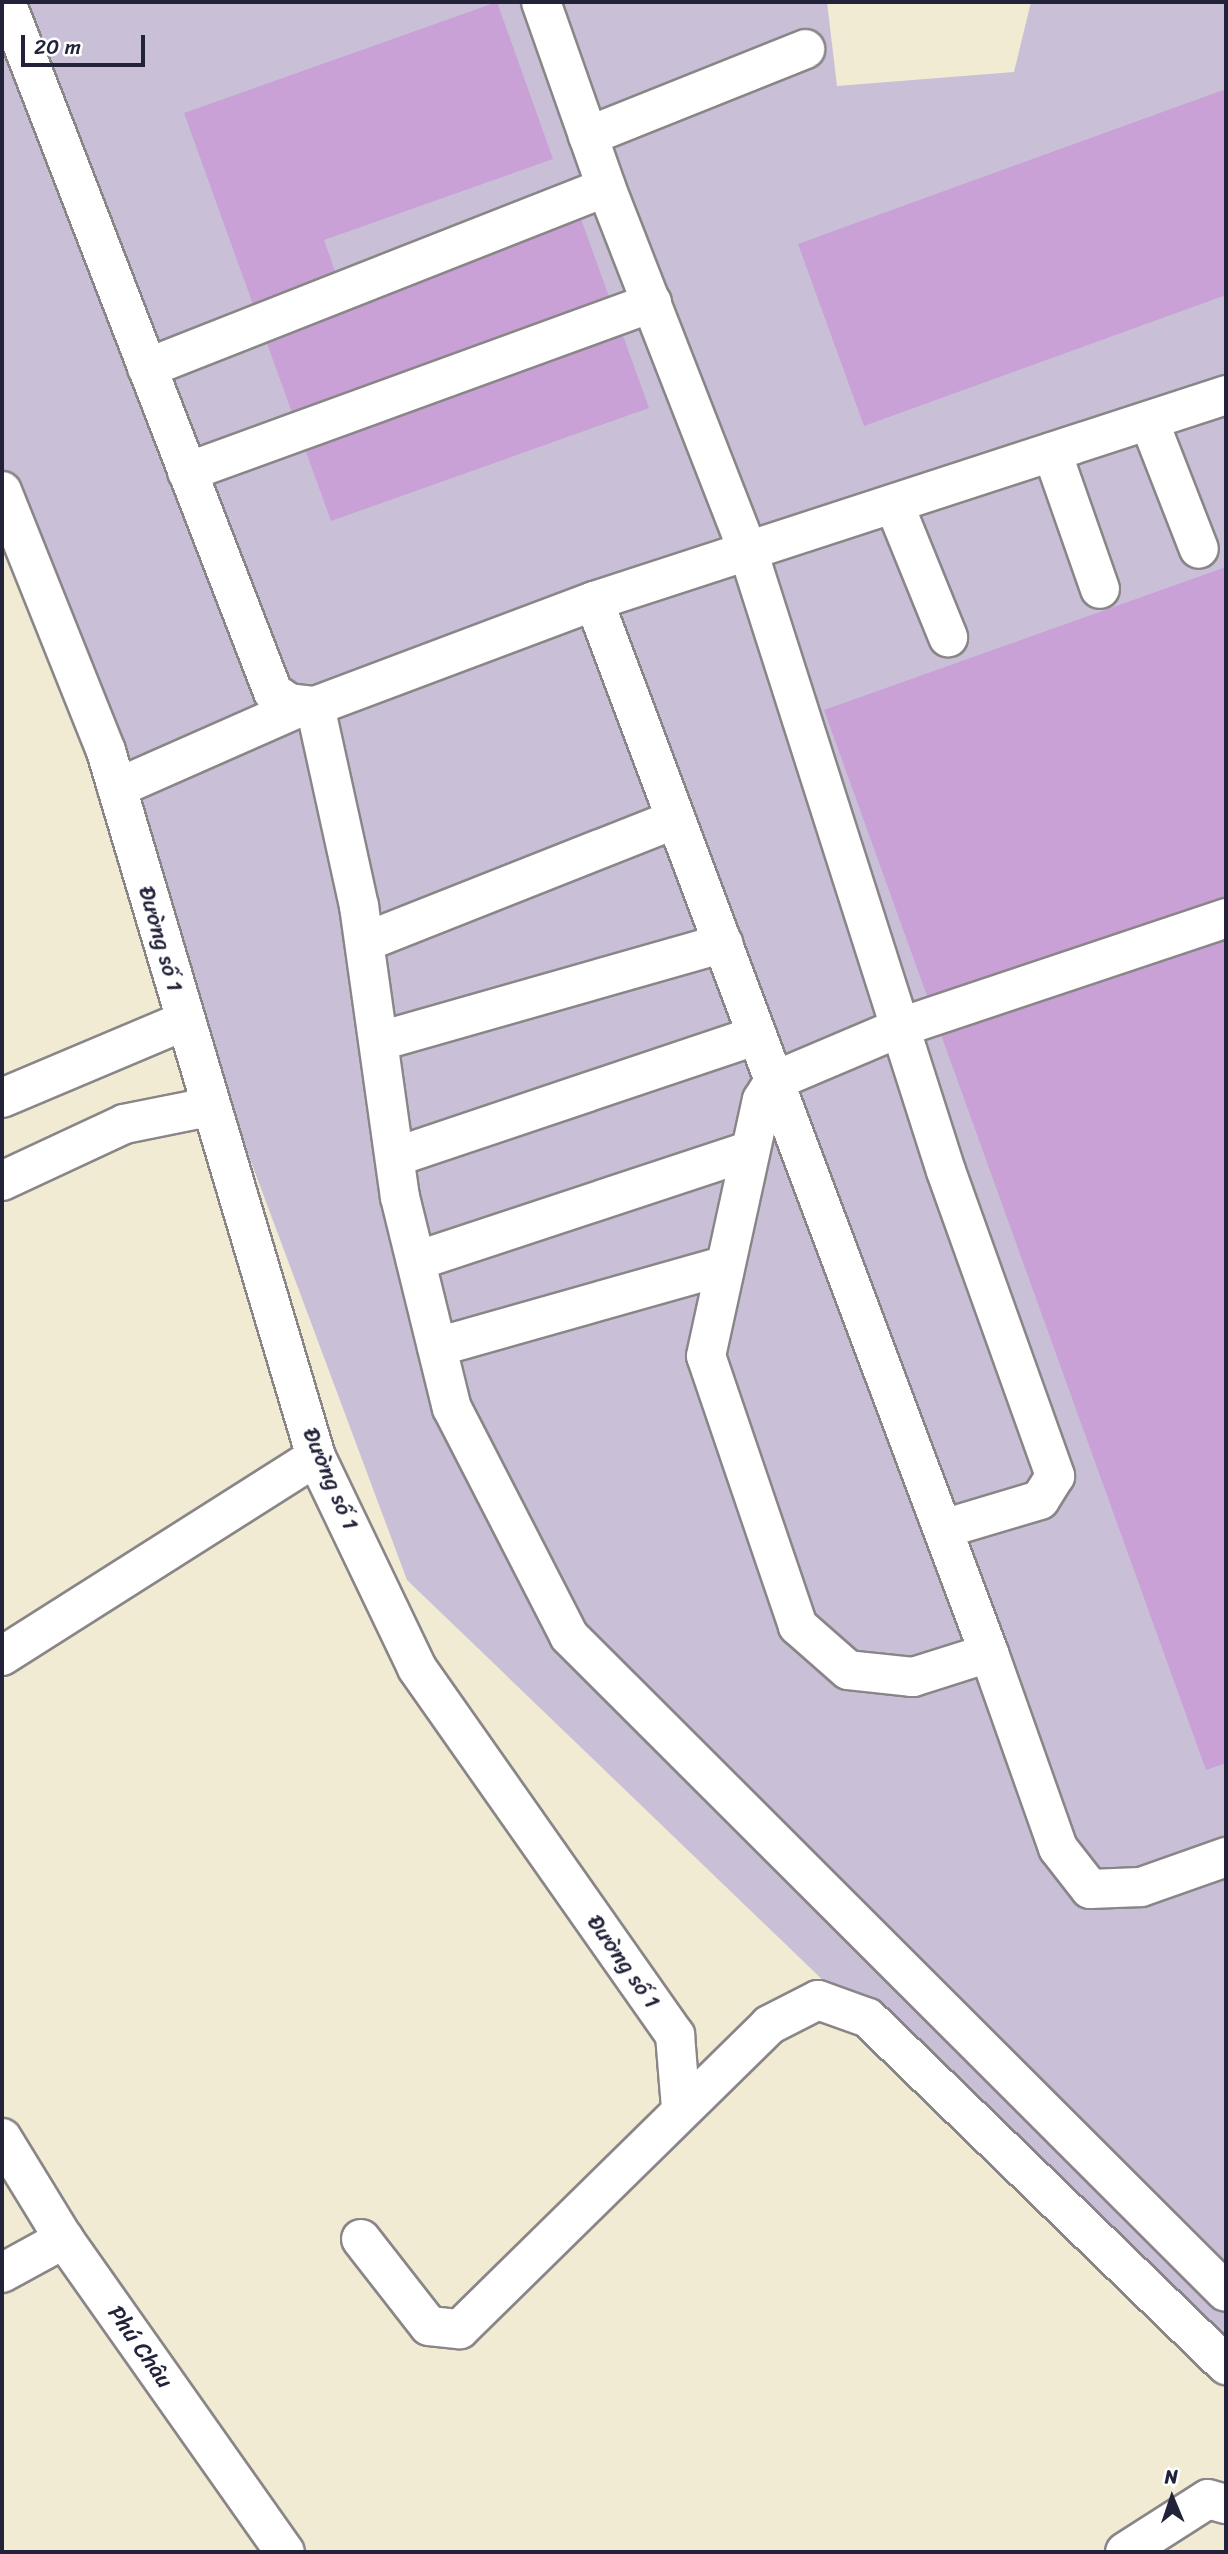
<!DOCTYPE html>
<html>
<head>
<meta charset="utf-8">
<style>
	body { margin:0 }
	#map { position:relative; width:1228px; height:2554px; overflow:hidden; background:#f1ebd4; font-family:Sriracha,sans-serif }
	div>[style] { position:absolute }
	.industrial>* { inset:0; background:#c9bfd7 }
	.building>* { inset:0; background:#c9a1d7 }
	.roads { filter:drop-shadow(2px 0 #8a8688) drop-shadow(-2px 0 #8a8688) drop-shadow(0 2px #8a8688) drop-shadow(0 -2px #8a8688) }
	.minor>* { height:38px; margin:-19px; padding:0 19px; transform-origin:19px; border-radius:19px; background:#fff }
	span { translate:-50% -50%; white-space:nowrap; text-align:center; line-height:1.15; -webkit-text-stroke:5px #fff; paint-order:stroke }
	.street-label { font-size:23px; color:#22223b }
	.frame { position:absolute; inset:0; border:4px solid #22223b; pointer-events:none }
	.north { position:absolute; left:1137px; top:2463px; width:70px; height:70px; -webkit-text-stroke:5px #fff; paint-order:stroke; rotate:358deg; font-size:19px; font-weight:700; line-height:28px; text-align:center; color:#22223b }
	.north::after { content:''; display:block; margin:auto; width:24px; height:32px; background:#22223b; clip-path:polygon(50% 0,100% 100%,50% 72%,0 100%) }
	.scale { position:absolute; left:21px; top:35px; width:124px; height:32px; box-sizing:border-box; border:4px solid #22223b; border-top:0; padding-left:9px; font-size:21px; line-height:24px; white-space:nowrap; color:#22223b; -webkit-text-stroke:5px #fff; paint-order:stroke }
</style>
</head>
<body>
<div id="map">
	<div class="industrial">
		<i style="clip-path:polygon(2px 2px,827px 2px,837px 86px,1014px 72px,1031px 2px,1226px 2px,1226px 2368px,407px 1580px,2px 494px)"></i>
	</div>
	<div class="building">
		<i style="clip-path:polygon(497px 2px,553px 159px,324px 240px,336px 274px,571px 191px,649px 408px,331px 521px,184px 113px)"></i>
		<i style="clip-path:polygon(1226px 89px,1226px 295px,864px 426px,798px 244px)"></i>
		<i style="clip-path:polygon(1226px 567px,1226px 1763px,1206px 1770px,824px 710px)"></i>
	</div>
	<div class="roads">
		<div class="minor">
			<i style="left:6px;top:2px;width:740px;rotate:68.85deg"></i>
			<i style="left:273px;top:692px;width:19px;rotate:35deg"></i>
			<i style="left:289px;top:703px;width:26px;rotate:7deg"></i>
			<i style="left:315px;top:706px;width:298px;rotate:-20.6deg"></i>
			<i style="left:594px;top:601px;width:665px;rotate:-18.05deg"></i>
			<i style="left:541px;top:2px;width:196px;rotate:70.6deg"></i>
			<i style="left:606px;top:187px;width:391px;rotate:68.7deg"></i>
			<i style="left:748px;top:551px;width:651px;rotate:72.29deg"></i>
			<i style="left:946px;top:1171px;width:324px;rotate:70.3deg"></i>
			<i style="left:1055px;top:1476px;width:28px;rotate:122deg"></i>
			<i style="left:1040px;top:1500px;width:101px;rotate:163.4deg"></i>
			<i style="left:588px;top:136px;width:234px;rotate:-21.8deg"></i>
			<i style="left:147px;top:368px;width:493px;rotate:-21.5deg"></i>
			<i style="left:1149px;top:421px;width:137px;rotate:68.7deg"></i>
			<i style="left:1052px;top:452px;width:145px;rotate:70.7deg"></i>
			<i style="left:187px;top:472px;width:495px;rotate:-20deg"></i>
			<i style="left:2px;top:491px;width:280px;rotate:68.2deg"></i>
			<i style="left:106px;top:751px;width:737px;rotate:73.43deg"></i>
			<i style="left:316px;top:1457px;width:234px;rotate:64.4deg"></i>
			<i style="left:417px;top:1668px;width:449px;rotate:54.9deg"></i>
			<i style="left:675px;top:2035px;width:73px;rotate:85.3deg"></i>
			<i style="left:894px;top:504px;width:144px;rotate:67.9deg"></i>
			<i style="left:594px;top:601px;width:1124px;rotate:69.42deg"></i>
			<i style="left:989px;top:1653px;width:207px;rotate:70.5deg"></i>
			<i style="left:1058px;top:1848px;width:52px;rotate:52deg"></i>
			<i style="left:1090px;top:1889px;width:51px;rotate:-2.2deg"></i>
			<i style="left:1141px;top:1887px;width:90px;rotate:-19.4deg"></i>
			<i style="left:315px;top:706px;width:205px;rotate:77.6deg"></i>
			<i style="left:359px;top:906px;width:294px;rotate:82deg"></i>
			<i style="left:400px;top:1197px;width:217px;rotate:76.2deg"></i>
			<i style="left:452px;top:1408px;width:256px;rotate:62.8deg"></i>
			<i style="left:569px;top:1636px;width:928px;rotate:44.96deg"></i>
			<i style="left:117px;top:788px;width:201px;rotate:-23.8deg"></i>
			<i style="left:365px;top:942px;width:334px;rotate:-21.6deg"></i>
			<i style="left:380px;top:1041px;width:357px;rotate:-15.9deg"></i>
			<i style="left:2px;top:1098px;width:198px;rotate:-22.9deg"></i>
			<i style="left:395px;top:1157px;width:382px;rotate:-18.6deg"></i>
			<i style="left:2px;top:1181px;width:135px;rotate:-25deg"></i>
			<i style="left:124px;top:1124px;width:87px;rotate:-11.3deg"></i>
			<i style="left:416px;top:1261px;width:350px;rotate:-18.3deg"></i>
			<i style="left:437px;top:1347px;width:298px;rotate:-15.8deg"></i>
			<i style="left:989px;top:1653px;width:80px;rotate:162.5deg"></i>
			<i style="left:913px;top:1677px;width:65px;rotate:-173.9deg"></i>
			<i style="left:848px;top:1670px;width:67px;rotate:-138.7deg"></i>
			<i style="left:798px;top:1626px;width:285px;rotate:-108.8deg"></i>
			<i style="left:706px;top:1356px;width:262px;rotate:-77.7deg"></i>
			<i style="left:762px;top:1100px;width:22px;rotate:-58deg"></i>
			<i style="left:774px;top:1081px;width:138px;rotate:-23deg"></i>
			<i style="left:901px;top:1027px;width:343px;rotate:-18.5deg"></i>
			<i style="left:2px;top:1656px;width:372px;rotate:-32.4deg"></i>
			<i style="left:2px;top:2138px;width:119px;rotate:58.5deg"></i>
			<i style="left:64px;top:2239px;width:383px;rotate:54.8deg"></i>
			<i style="left:361px;top:2239px;width:110px;rotate:52deg"></i>
			<i style="left:429px;top:2326px;width:31px;rotate:6deg"></i>
			<i style="left:460px;top:2329px;width:433px;rotate:-44.5deg"></i>
			<i style="left:769px;top:2025px;width:55px;rotate:-27deg"></i>
			<i style="left:818px;top:2000px;width:53px;rotate:19.8deg"></i>
			<i style="left:868px;top:2018px;width:499px;rotate:44.1deg"></i>
			<i style="left:2px;top:2273px;width:71px;rotate:-28.7deg"></i>
			<i style="left:1125px;top:2552px;width:98px;rotate:-32.6deg"></i>
			<i style="left:1208px;top:2499px;width:19px;rotate:16deg"></i>
		</div>
	</div>
	<div class="street-label">
		<span style="left:160px;top:939px;rotate:74deg">Đường số 1</span>
		<span style="left:330px;top:1479px;rotate:67deg">Đường số 1</span>
		<span style="left:623px;top:1962px;rotate:55deg">Đường số 1</span>
		<span style="left:140px;top:2347px;rotate:55deg">Phú Châu</span>
	</div>
	<div class="frame"></div>
	<div class="north">N</div>
	<div class="scale">20 m</div>
</div>
</body>
</html>
